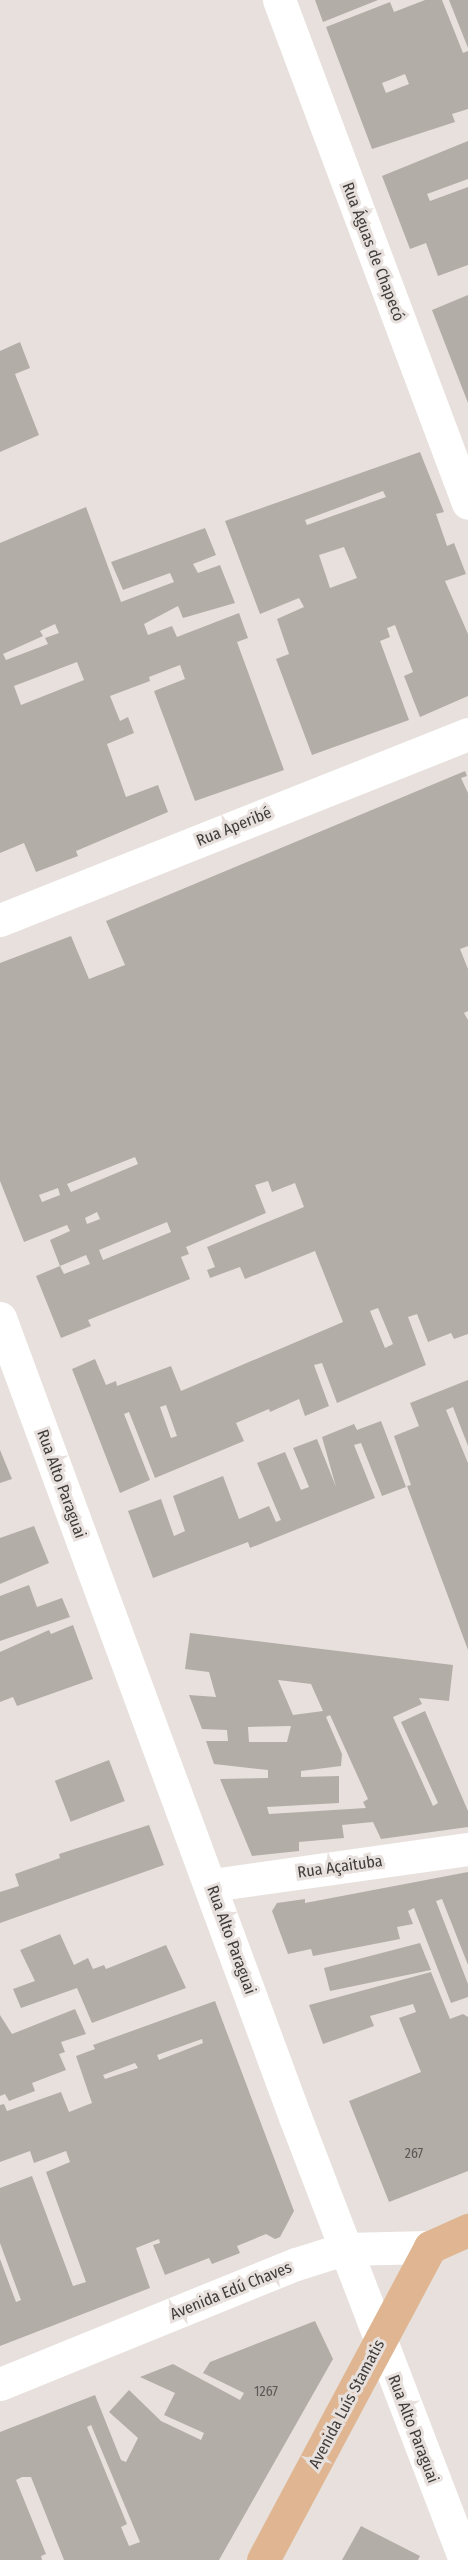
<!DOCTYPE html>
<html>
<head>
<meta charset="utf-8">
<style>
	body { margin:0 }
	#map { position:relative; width:468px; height:2560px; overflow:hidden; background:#e7e0dc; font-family:"Fira Sans Condensed",sans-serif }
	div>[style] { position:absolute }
	.building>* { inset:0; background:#b3ada8; transform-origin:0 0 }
	.minor>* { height:33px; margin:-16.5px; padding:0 16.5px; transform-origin:16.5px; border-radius:16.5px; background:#fff }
	.major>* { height:33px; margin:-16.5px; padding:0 16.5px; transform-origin:16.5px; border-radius:16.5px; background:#dfb691 }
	span { translate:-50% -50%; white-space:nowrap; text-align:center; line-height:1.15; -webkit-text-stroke:6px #e7e0dc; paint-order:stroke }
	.number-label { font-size:14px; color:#5c5856 }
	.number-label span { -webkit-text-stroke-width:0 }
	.street-label { font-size:16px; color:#3f3c3a }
</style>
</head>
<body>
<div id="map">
	<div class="building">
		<i style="clip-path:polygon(315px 0,378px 0,323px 22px)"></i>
		<i style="clip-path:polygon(evenodd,425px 0,442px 0,463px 53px,468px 51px,468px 109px,452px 114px,455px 122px,372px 149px,326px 27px,390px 2px,394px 12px,425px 0,405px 74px,409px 84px,386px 93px,382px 83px,405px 74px)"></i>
		<i style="clip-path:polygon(449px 0,468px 0,468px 48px)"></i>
		<i style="clip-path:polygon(468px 141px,468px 179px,427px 194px,430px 201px,468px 187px,468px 265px,438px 276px,426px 243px,410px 249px,382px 176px)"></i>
		<i style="clip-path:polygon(468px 295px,468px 403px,432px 310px)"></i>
		<i style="clip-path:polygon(20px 342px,30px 368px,15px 374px,39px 435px,0 452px,0 351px)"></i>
		<i style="clip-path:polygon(evenodd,420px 452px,444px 512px,436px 514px,447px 546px,454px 543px,466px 574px,445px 581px,468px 634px,468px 696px,420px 717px,404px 676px,413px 672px,395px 625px,387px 628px,390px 637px,380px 641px,409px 720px,312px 755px,276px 659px,289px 654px,277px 619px,304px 607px,299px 598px,260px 614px,225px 521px,420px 452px,383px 491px,386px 497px,307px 525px,305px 520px,383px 491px,420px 452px,344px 547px,357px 578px,330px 588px,319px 555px,344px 547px)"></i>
		<i style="clip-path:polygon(evenodd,86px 507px,121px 602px,174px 582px,170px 573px,123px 590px,111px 562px,205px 528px,216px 555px,193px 564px,198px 573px,220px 565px,235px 603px,183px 618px,178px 606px,144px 624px,148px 635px,172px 626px,177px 637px,239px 613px,248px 638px,237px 642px,284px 770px,195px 801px,154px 691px,185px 679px,180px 665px,149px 677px,150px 681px,110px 696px,120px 721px,128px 717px,134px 733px,107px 744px,126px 797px,158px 785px,168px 812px,76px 851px,78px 856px,36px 872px,24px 843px,0 853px,0 543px,86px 507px,55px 624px,59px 633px,45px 638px,48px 644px,6px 660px,3px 654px,43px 636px,40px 631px,55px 624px,86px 507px,77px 662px,84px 680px,21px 705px,14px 686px,77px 662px)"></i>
		<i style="clip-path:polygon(evenodd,465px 771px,467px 776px,461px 778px,468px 793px,468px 946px,460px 949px,468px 969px,468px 1011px,464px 1013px,468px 1020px,468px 1334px,454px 1339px,451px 1333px,428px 1342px,417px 1314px,408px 1317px,426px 1365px,337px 1403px,322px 1363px,314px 1365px,329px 1406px,305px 1416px,299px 1399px,270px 1412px,269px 1409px,236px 1423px,244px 1441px,155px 1478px,129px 1412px,124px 1414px,150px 1480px,120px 1493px,72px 1369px,95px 1359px,106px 1385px,116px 1381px,117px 1386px,171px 1366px,181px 1391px,343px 1322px,315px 1251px,245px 1279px,240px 1267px,210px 1278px,207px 1270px,215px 1267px,207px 1247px,304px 1207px,295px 1183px,272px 1192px,268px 1181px,255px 1185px,266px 1213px,186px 1247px,189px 1254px,181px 1257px,190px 1279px,88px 1320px,91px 1326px,61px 1338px,36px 1276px,60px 1266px,64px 1274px,90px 1264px,86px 1255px,60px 1266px,50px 1240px,70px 1231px,67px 1225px,24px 1242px,0 1181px,0 963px,71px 936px,89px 979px,125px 965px,106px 921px,465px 771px,135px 1157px,138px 1164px,71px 1192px,67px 1184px,135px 1157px,465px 771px,58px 1188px,60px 1195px,42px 1202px,39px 1195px,58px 1188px,465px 771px,97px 1212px,100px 1219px,87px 1224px,85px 1218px,97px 1212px,465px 771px,167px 1222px,171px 1232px,103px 1260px,99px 1250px,167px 1222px,465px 771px,378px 1308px,393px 1344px,385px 1348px,370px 1311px,378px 1308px,465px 771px,166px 1405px,177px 1436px,171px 1438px,160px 1407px,166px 1405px)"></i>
		<i style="clip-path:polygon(468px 1380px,468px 1446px,453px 1407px,446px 1410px,468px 1463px,468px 1650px,407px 1486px,411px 1485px,394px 1436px,419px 1426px,410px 1403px)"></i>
		<i style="clip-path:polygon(381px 1421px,406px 1487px,382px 1496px,361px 1443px,354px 1445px,375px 1498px,250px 1548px,248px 1542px,153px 1578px,128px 1511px,161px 1499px,174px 1536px,185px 1531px,173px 1496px,223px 1476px,239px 1519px,269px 1506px,276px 1522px,281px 1520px,257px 1463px,285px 1452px,301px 1490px,309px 1487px,293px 1448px,317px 1439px,336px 1487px,322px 1437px,354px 1424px,357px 1430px)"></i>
		<i style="clip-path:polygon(0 1450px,12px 1479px,0 1483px)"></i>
		<i style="clip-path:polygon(34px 1526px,49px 1563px,0 1584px,0 1538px)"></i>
		<i style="clip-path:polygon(29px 1585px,37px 1607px,62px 1598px,70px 1617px,0 1641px,0 1596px)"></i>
		<i style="clip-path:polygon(73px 1625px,93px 1679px,17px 1706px,13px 1697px,0 1702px,0 1652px,49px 1630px,51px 1634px)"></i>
		<i style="clip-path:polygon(evenodd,190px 1633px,453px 1665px,449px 1701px,419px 1698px,422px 1704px,393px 1717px,433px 1806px,438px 1803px,401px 1722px,425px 1711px,468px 1811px,468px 1827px,381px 1839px,373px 1822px,342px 1825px,344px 1838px,299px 1842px,299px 1851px,252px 1856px,220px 1779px,268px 1778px,268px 1770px,214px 1764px,206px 1741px,228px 1741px,227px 1730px,202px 1729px,189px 1695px,216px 1697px,209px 1672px,185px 1669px,190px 1633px,278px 1680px,311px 1684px,323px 1711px,293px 1715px,278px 1680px,190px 1633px,330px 1715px,368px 1799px,363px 1802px,366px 1808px,269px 1814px,267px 1807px,339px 1803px,339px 1776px,301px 1777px,301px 1771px,341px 1766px,342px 1754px,326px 1717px,330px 1715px,190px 1633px,291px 1726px,287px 1742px,249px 1742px,248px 1727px,291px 1726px)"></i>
		<i style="left:109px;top:1760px;width:44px;height:58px;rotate:69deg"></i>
		<i style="clip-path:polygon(149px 1825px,164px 1865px,0 1923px,0 1892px,19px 1886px,15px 1874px,60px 1858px,59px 1854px)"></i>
		<i style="clip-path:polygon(468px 1872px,468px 1965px,442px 1899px,436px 1901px,468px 1984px,468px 1997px,451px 2003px,414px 1908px,408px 1911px,413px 1924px,397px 1927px,400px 1939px,313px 1956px,311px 1949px,288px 1954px,272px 1911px,277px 1903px,305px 1899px,305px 1903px)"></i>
		<i style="clip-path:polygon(60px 1934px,74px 1965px,88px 1958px,93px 1969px,104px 1965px,106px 1969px,166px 1945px,186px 1988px,92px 2023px,77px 1988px,21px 2008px,13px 1989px,35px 1981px,20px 1950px)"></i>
		<i style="clip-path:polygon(420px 1943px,431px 1970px,330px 1991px,324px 1968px)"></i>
		<i style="clip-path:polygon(431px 1972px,450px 2019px,463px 2014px,468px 2017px,468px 2171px,389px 2202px,349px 2101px,421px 2072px,399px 2018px,416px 2012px,413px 2004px,370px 2016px,374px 2026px,323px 2044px,309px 2005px)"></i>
		<i style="clip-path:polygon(evenodd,215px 2001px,294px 2211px,280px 2237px,275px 2239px,266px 2234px,237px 2246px,240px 2253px,212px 2264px,209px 2258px,165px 2275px,153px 2245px,160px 2243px,159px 2239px,136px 2248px,150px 2288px,0 2346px,0 2259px,16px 2302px,21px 2300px,0 2243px,0 2188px,32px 2176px,73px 2286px,86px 2282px,46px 2172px,70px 2162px,66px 2151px,34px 2163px,30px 2151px,0 2162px,0 2105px,4px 2104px,7px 2111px,61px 2092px,69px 2112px,92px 2103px,76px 2056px,95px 2049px,93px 2045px,215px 2001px,202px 2039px,203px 2043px,159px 2060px,157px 2055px,202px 2039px,215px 2001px,135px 2063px,138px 2068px,105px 2079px,103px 2075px,135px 2063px)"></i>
		<i style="clip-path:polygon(75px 2009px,86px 2034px,61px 2042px,65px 2052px,59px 2054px,66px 2070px,32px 2083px,35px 2091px,9px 2101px,5px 2094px,0 2096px,0 2015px,12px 2034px)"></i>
		<i style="clip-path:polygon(evenodd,315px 2321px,333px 2359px,219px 2560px,64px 2560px,31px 2477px,22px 2477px,16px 2480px,46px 2554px,41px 2556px,42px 2560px,0 2560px,0 2432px,95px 2395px,121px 2460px,126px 2462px,138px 2438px,109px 2412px,129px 2390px,161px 2421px,201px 2440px,204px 2433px,164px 2415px,175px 2393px,140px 2377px,173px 2364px,240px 2400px,244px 2393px,203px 2373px,210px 2362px,315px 2321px,91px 2425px,140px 2542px,129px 2546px,121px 2527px,127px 2524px,87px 2427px,91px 2425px)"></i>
		<i style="clip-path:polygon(361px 2526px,420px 2556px,418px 2560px,342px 2560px)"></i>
	</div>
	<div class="minor">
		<i style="left:279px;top:0;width:537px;rotate:69.41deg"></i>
		<i style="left:0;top:920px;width:504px;rotate:-21.67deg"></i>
		<i style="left:0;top:1318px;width:852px;rotate:69.74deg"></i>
		<i style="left:295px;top:2117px;width:474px;rotate:69deg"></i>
		<i style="left:212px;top:1885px;width:259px;rotate:-8deg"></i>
		<i style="left:0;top:2384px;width:319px;rotate:-22.1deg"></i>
		<i style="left:296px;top:2264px;width:50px;rotate:-17.4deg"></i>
		<i style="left:344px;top:2249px;width:86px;rotate:-1.3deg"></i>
	</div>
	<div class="major">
		<i style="left:263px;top:2560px;width:355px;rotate:-61.9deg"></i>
		<i style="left:430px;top:2247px;width:42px;rotate:-24.1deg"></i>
	</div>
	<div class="number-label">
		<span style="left:414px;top:2154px">267</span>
		<span style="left:266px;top:2392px">1267</span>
	</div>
	<div class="street-label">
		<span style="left:373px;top:252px;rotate:69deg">Rua Águas de Chapecó</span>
		<span style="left:234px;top:827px;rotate:-22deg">Rua Aperibé</span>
		<span style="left:61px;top:1484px;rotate:70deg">Rua Alto Paraguai</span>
		<span style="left:340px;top:1867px;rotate:-8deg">Rua Açaituba</span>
		<span style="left:231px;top:1940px;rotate:70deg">Rua Alto Paraguai</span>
		<span style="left:231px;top:2291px;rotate:-22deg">Avenida Edú Chaves</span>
		<span style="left:347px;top:2404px;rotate:-62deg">Avenida Luís Stamatis</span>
		<span style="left:413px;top:2429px;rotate:69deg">Rua Alto Paraguai</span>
	</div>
</div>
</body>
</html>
